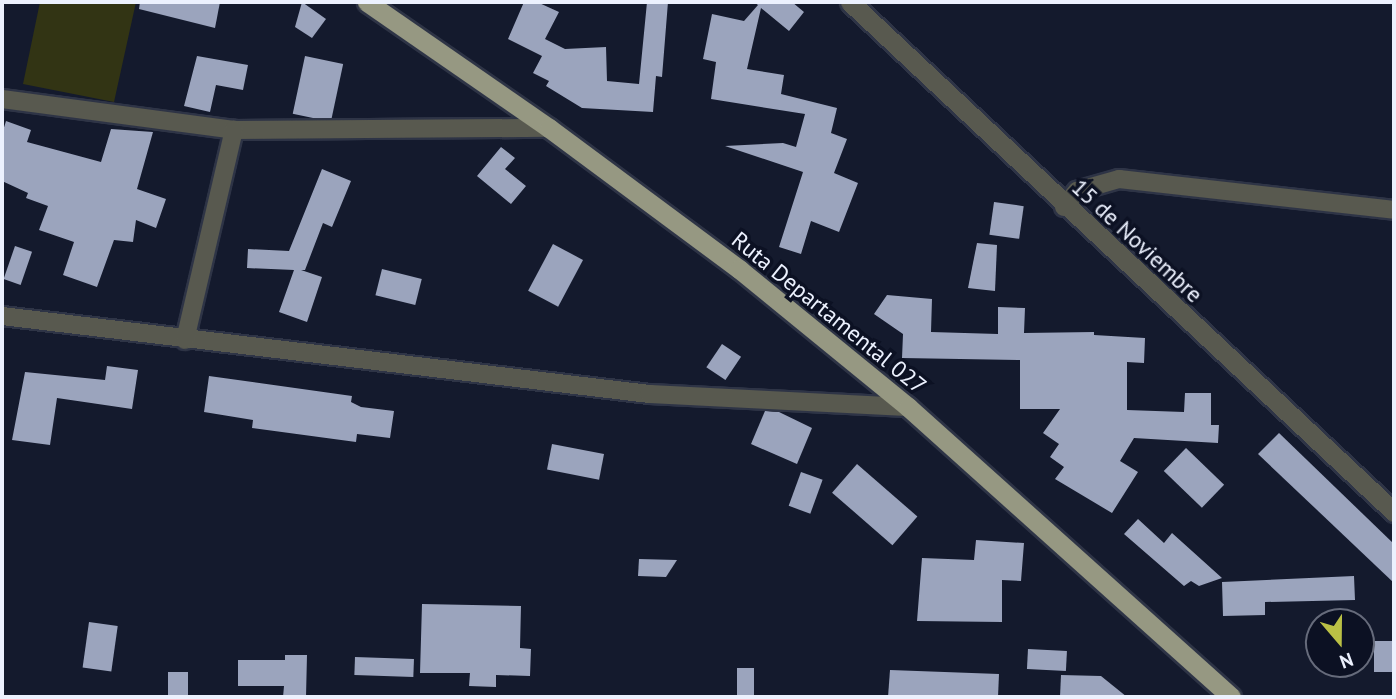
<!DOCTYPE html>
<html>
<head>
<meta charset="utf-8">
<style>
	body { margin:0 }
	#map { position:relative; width:1396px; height:699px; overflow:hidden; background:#141a2d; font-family:"PT Sans",sans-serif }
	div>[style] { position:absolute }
	.green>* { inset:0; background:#323414 }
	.building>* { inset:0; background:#9ba4bd; transform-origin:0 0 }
	.roads { filter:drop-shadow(2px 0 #2e3446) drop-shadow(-2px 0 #2e3446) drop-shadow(0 2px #2e3446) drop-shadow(0 -2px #2e3446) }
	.minor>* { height:18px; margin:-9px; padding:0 9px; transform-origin:9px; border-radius:9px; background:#58594f }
	.tertiary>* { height:19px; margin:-9.5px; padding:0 9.5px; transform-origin:9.5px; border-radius:9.5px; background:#58594f }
	.primary>* { height:19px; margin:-9.5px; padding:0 9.5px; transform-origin:9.5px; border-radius:9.5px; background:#969882 }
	span { translate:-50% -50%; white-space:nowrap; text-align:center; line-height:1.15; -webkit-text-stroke:7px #0c1123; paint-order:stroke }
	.street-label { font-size:23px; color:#ecf1fe }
	.frame { position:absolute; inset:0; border:4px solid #ecf1fe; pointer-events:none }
	.north { position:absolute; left:1305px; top:608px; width:70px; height:70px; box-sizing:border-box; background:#0c1123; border:2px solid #666b7b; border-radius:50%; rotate:160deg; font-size:19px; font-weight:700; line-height:28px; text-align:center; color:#ecf1fe }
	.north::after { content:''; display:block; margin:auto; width:24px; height:32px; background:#bac045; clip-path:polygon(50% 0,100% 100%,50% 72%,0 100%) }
</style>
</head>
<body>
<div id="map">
	<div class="green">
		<i style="clip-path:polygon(40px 2px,136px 2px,114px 102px,23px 84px)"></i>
	</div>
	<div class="building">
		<i style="clip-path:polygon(140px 2px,220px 2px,215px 28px,139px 9px)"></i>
		<i style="clip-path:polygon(302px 2px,326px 19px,312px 38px,295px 27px)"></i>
		<i style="clip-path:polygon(524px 2px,537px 2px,559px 12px,545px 39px,565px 49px,606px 47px,607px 81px,639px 84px,647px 2px,668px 2px,662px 77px,656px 76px,653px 112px,582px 108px,546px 86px,549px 81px,533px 73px,542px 56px,508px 39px)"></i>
		<i style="clip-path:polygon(754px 2px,792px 2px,804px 12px,789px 31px,761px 8px,747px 69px,784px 75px,781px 94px,837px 108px,831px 133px,847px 139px,834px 173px,858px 183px,839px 232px,811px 221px,801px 254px,779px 247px,803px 172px,725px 146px,783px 143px,796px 147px,805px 114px,711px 99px,716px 62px,703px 59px,712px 14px,744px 21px,758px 5px)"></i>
		<i style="clip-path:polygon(197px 56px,248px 65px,243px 90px,216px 85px,210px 112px,184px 106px)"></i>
		<i style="left:305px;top:56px;width:39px;height:59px;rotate:12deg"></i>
		<i style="clip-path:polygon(6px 121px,31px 130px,27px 142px,101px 162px,111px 129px,153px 132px,137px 189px,166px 199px,156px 228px,136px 220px,133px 242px,114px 240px,97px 287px,63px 275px,74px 242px,39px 230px,48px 206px,26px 198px,28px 193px,2px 181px,2px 134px)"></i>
		<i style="clip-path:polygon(501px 147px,515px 158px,505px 169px,526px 186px,511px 204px,477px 176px)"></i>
		<i style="clip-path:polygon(322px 169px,351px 181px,332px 227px,323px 223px,305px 270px,301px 270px,322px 277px,307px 322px,279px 312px,294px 270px,247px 268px,248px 249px,289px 251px)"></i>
		<i style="left:994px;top:202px;width:30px;height:33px;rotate:8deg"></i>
		<i style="clip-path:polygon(977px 243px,997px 245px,995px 291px,968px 288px)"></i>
		<i style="left:553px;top:244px;width:34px;height:53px;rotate:28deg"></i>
		<i style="left:15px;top:246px;width:18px;height:35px;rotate:19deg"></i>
		<i style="left:382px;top:269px;width:41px;height:27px;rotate:14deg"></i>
		<i style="clip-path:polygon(887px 295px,932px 299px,931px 332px,998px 334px,998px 307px,1025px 308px,1024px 333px,1094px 332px,1094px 335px,1145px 338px,1144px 363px,1127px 362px,1127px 410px,1184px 412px,1185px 393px,1211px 393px,1211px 425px,1219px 425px,1218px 443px,1134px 438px,1120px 461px,1138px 472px,1112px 513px,1055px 479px,1064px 467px,1050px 457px,1059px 444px,1043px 433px,1060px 409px,1020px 409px,1020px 360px,902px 358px,903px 334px,874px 314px)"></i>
		<i style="left:722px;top:344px;width:23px;height:28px;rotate:34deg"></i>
		<i style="clip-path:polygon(107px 366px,138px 370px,132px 409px,57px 398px,50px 445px,12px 440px,25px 372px,105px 380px)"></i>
		<i style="clip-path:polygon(209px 376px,352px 396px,351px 402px,361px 407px,394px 411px,390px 438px,357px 434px,356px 442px,252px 428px,253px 420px,204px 412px)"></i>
		<i style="clip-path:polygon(765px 411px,779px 412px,812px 428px,797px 464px,751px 444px)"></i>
		<i style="clip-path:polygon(1279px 433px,1394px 544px,1394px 583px,1258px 454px)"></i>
		<i style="left:552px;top:444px;width:53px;height:26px;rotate:11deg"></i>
		<i style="left:1186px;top:448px;width:53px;height:32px;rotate:44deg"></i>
		<i style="left:857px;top:464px;width:80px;height:38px;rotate:41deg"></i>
		<i style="left:801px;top:472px;width:23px;height:36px;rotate:20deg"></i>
		<i style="clip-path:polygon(1138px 519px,1164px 543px,1172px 533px,1222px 578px,1199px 586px,1191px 581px,1184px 586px,1124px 534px)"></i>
		<i style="clip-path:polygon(976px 540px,1024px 543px,1021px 581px,1002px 580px,1002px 622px,917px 621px,922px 558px,974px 560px)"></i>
		<i style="clip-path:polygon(639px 559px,677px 560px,666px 577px,638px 576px)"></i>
		<i style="clip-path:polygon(1354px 576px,1355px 600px,1265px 602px,1265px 615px,1223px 616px,1222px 582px)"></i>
		<i style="clip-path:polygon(422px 604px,521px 606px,520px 648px,531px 649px,530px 676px,496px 675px,496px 687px,469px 686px,470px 673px,420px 673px)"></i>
		<i style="left:89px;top:622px;width:29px;height:46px;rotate:8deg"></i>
		<i style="left:1394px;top:641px;width:31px;height:20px;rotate:90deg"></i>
		<i style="left:1028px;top:649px;width:39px;height:20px;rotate:3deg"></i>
		<i style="clip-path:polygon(285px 655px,307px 655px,306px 697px,283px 697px,284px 686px,238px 686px,238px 660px,285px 660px)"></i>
		<i style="left:355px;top:657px;width:59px;height:18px;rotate:2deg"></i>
		<i style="left:737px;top:668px;width:17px;height:29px"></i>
		<i style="clip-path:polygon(890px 670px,999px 674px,998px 697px,888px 697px)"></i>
		<i style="left:168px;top:672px;width:20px;height:25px"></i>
		<i style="clip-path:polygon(1061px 675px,1101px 676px,1127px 697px,1060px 697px)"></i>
	</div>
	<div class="roads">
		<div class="minor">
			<i style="left:2px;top:99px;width:234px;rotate:7.6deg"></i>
			<i style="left:234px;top:130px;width:315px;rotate:-0.4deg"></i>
			<i style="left:1064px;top:207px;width:21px;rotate:-51deg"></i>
			<i style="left:1077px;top:191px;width:44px;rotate:-15.9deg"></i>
			<i style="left:1119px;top:179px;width:277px;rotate:6.4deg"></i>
			<i style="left:2px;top:316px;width:652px;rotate:6.87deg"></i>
			<i style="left:649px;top:394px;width:259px;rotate:2.9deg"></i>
			<i style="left:185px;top:340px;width:216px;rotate:-76.9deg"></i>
		</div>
		<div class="tertiary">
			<i style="left:850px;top:2px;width:746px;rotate:43.15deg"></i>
		</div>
		<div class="primary">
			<i style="left:367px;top:2px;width:221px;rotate:34.7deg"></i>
			<i style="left:549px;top:128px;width:237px;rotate:36.6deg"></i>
			<i style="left:739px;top:269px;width:218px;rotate:39.2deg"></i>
			<i style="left:908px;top:407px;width:434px;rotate:41.9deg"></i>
		</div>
	</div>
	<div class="street-label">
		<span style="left:1137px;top:241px;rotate:43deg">15 de Noviembre</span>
		<span style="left:829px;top:313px;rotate:39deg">Ruta Departamental 027</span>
	</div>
	<div class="frame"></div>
	<div class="north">N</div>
</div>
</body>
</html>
